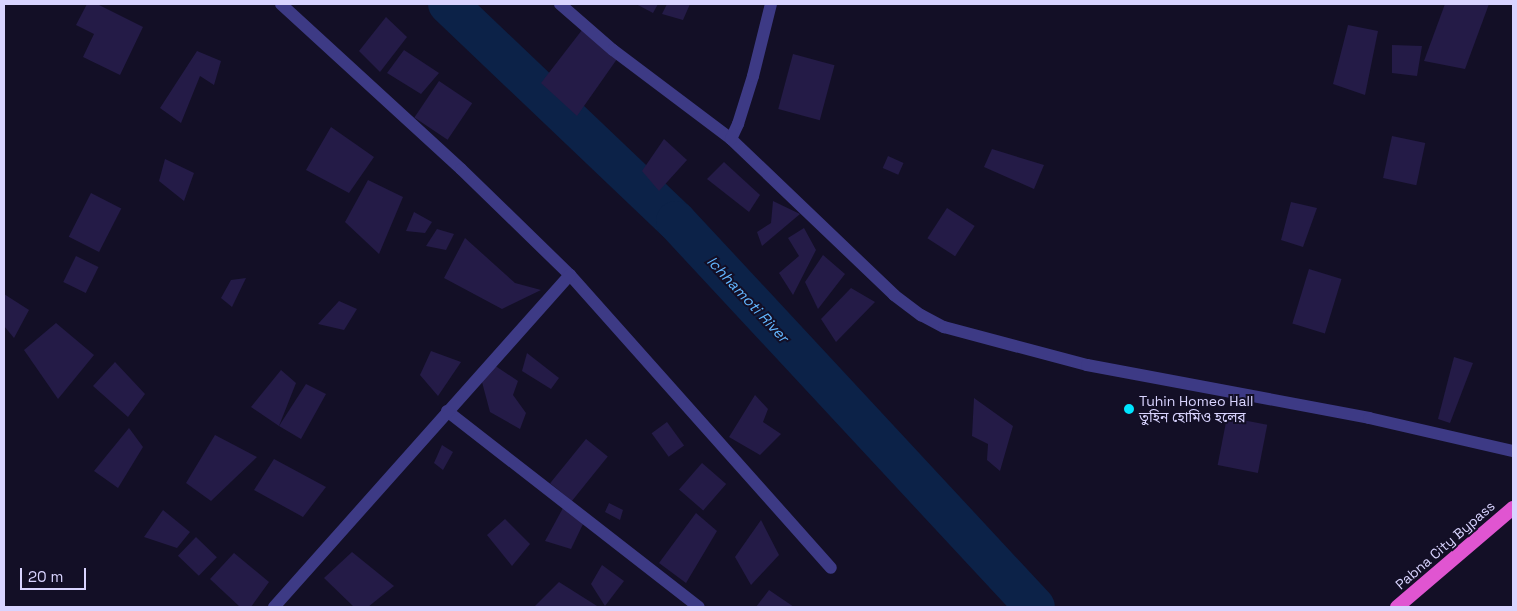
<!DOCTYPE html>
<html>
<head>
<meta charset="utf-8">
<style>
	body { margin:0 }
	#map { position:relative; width:1517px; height:611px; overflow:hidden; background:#130f26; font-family:"Space Grotesk","Noto Sans Bengali",sans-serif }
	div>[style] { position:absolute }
	.river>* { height:40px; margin:-20px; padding:0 20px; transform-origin:20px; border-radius:20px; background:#0c2248 }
	.building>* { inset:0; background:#241b47; transform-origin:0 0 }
	.minor>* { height:12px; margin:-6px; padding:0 6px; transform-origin:6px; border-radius:6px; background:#3d3a85 }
	.trunk>* { height:14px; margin:-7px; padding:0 7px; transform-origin:7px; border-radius:7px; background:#e055d1 }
	.dots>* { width:14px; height:14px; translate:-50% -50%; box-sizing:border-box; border:2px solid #130f26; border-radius:50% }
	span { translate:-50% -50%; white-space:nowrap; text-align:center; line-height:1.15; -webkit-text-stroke:4px #130f26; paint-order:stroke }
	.poi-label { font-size:14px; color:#d9d4ff }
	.left { translate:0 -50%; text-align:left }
	.street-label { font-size:14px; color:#d9d4ff }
	.water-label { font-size:15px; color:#62b6ff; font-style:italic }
	.frame { position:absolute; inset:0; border:5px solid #d9d4ff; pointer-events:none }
	.scale { position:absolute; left:20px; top:568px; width:66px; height:22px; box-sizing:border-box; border:2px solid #d9d4ff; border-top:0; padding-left:6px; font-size:15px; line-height:18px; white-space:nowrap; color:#d9d4ff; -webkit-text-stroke:4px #130f26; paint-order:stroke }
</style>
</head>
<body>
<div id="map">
	<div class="river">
		<i style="left:448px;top:4px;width:315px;rotate:43.6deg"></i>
		<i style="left:676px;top:221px;width:527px;rotate:47.08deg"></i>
	</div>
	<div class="building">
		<i style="clip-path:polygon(87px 4px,97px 4px,143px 27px,120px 75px,83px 57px,94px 34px,76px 25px)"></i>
		<i style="clip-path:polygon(636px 4px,658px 4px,653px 13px)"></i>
		<i style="clip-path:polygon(667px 4px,690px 4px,683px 20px,662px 14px)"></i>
		<i style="clip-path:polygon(1445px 4px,1489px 4px,1465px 69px,1424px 61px)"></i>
		<i style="clip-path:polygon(386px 17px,407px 37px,380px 72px,359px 51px)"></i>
		<i style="clip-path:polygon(1348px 25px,1378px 31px,1365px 95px,1333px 84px)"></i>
		<i style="clip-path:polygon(582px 30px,617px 59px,577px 116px,541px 83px)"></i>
		<i style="clip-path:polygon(1392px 45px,1422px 46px,1417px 76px,1392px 73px)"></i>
		<i style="clip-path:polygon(404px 50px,439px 73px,421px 94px,387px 73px)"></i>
		<i style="clip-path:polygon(197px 51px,221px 61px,214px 85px,200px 76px,181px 123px,160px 108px)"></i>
		<i style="left:793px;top:54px;width:43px;height:57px;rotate:15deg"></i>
		<i style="left:439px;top:81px;width:40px;height:44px;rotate:34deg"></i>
		<i style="clip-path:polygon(331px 127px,374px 157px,349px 193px,306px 170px)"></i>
		<i style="left:1392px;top:136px;width:34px;height:43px;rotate:12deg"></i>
		<i style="clip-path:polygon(664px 139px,687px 160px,659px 191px,642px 171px)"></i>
		<i style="clip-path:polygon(992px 149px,1044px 165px,1034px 189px,984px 167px)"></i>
		<i style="left:888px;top:156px;width:17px;height:13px;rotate:24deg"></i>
		<i style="clip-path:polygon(165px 159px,194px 173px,184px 201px,159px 181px)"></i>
		<i style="clip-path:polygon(724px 162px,760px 195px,749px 212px,707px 179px)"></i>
		<i style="clip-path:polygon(368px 180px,403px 197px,379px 254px,345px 222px)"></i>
		<i style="left:91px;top:193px;width:34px;height:49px;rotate:27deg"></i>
		<i style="clip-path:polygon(773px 201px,800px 214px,762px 246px,757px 232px,771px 223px)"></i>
		<i style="clip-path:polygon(1291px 202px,1317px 208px,1303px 247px,1281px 240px)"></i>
		<i style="left:947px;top:208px;width:33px;height:36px;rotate:33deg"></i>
		<i style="clip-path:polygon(414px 212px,432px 222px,425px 233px,406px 231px)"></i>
		<i style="clip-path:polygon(804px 228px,816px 250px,793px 295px,779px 273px,799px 256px,788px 238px)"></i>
		<i style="clip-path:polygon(437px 229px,454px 234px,446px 250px,426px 246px)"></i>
		<i style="clip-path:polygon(465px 238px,515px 283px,541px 290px,502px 309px,444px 278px)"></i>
		<i style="clip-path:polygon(823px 255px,845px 274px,818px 309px,805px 282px)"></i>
		<i style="left:76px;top:256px;width:25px;height:29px;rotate:26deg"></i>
		<i style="left:1309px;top:269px;width:34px;height:57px;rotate:17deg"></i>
		<i style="clip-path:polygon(246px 278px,232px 307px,221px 298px,231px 280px)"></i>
		<i style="clip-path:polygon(851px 288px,875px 302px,836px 342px,821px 319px)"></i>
		<i style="clip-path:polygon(4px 294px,29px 310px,14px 338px,4px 326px)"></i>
		<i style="clip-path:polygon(339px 301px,357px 309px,344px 330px,318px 324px)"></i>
		<i style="clip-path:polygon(56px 323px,94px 355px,58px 399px,24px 350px)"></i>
		<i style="clip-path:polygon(431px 351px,461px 362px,438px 396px,420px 375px)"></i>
		<i style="clip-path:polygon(527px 353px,559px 378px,551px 389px,522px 371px)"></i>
		<i style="clip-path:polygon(1454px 357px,1473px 363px,1450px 423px,1438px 419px)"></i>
		<i style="clip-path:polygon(115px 362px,145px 394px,128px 417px,93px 386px)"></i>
		<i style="clip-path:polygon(494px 365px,518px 381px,513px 395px,526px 413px,520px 429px,490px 412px,482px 382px)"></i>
		<i style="clip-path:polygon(281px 370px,296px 383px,279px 426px,251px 407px)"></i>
		<i style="clip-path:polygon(306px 384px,326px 394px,301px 439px,279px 426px)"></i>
		<i style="clip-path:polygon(755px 395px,768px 409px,763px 422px,781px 434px,760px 455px,729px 437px)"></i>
		<i style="clip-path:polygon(974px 398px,1013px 426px,1000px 471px,987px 460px,988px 444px,972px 436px)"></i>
		<i style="left:1227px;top:417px;width:41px;height:49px;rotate:11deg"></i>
		<i style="left:667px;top:422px;width:29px;height:19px;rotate:54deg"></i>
		<i style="clip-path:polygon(129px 428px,143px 447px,118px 488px,94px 471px)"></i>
		<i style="clip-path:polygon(215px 435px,257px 457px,211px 501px,186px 483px)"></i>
		<i style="left:586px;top:439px;width:28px;height:57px;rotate:39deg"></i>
		<i style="clip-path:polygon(442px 445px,453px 452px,443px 470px,434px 463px)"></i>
		<i style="clip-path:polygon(274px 459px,326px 487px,303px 517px,254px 490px)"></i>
		<i style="left:702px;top:463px;width:32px;height:35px;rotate:41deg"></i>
		<i style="clip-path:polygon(609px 503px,623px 510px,620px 520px,605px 512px)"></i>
		<i style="clip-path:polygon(563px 508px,584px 522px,571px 549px,545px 541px)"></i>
		<i style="clip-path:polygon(163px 510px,190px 532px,177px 548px,144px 537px)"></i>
		<i style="clip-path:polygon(696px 513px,717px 531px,686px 583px,659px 563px)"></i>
		<i style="clip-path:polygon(505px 519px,530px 544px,512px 566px,487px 535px)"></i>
		<i style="clip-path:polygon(761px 520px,779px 555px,751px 585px,735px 557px)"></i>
		<i style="left:196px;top:537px;width:29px;height:26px;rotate:44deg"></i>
		<i style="clip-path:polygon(352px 552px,394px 586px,368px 607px,354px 607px,324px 578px)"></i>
		<i style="clip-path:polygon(234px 553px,269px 582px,251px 607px,240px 607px,210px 579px)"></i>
		<i style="clip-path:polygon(602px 565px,624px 581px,605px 606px,591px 584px)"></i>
		<i style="clip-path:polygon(559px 582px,597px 606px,596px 607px,534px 607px)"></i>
		<i style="clip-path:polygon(769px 590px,794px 607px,756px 607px)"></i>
	</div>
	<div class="minor">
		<i style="left:281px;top:4px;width:244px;rotate:42.5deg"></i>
		<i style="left:461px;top:169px;width:152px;rotate:44.2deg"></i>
		<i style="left:570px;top:275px;width:392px;rotate:48.3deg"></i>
		<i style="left:560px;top:4px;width:70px;rotate:41deg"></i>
		<i style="left:613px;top:50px;width:148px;rotate:37deg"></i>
		<i style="left:731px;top:139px;width:226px;rotate:43.7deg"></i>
		<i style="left:894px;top:295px;width:34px;rotate:37deg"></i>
		<i style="left:921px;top:315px;width:26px;rotate:28deg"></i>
		<i style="left:944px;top:327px;width:148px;rotate:14.9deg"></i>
		<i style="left:1087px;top:365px;width:287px;rotate:10.6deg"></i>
		<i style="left:1369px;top:418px;width:148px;rotate:12.9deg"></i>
		<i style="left:731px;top:139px;width:17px;rotate:-65deg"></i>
		<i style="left:738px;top:124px;width:50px;rotate:-72.6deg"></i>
		<i style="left:753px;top:76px;width:74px;rotate:-76deg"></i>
		<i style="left:447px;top:411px;width:319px;rotate:37.9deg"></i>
		<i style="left:274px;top:607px;width:445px;rotate:-48.3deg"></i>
	</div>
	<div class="trunk">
		<i style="left:1397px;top:607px;width:153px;rotate:-40.5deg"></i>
	</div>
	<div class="dots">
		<i style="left:1129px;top:409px;background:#00e5ff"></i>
	</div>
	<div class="poi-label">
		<span class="left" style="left:1139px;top:409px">Tuhin Homeo Hall<br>তুহিন হোমিও হলের</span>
	</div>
	<div class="street-label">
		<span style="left:1445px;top:545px;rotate:-41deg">Pabna City Bypass</span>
	</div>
	<div class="water-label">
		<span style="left:748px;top:299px;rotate:47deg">Ichhamoti River</span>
	</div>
	<div class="frame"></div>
	<div class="scale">20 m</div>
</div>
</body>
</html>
